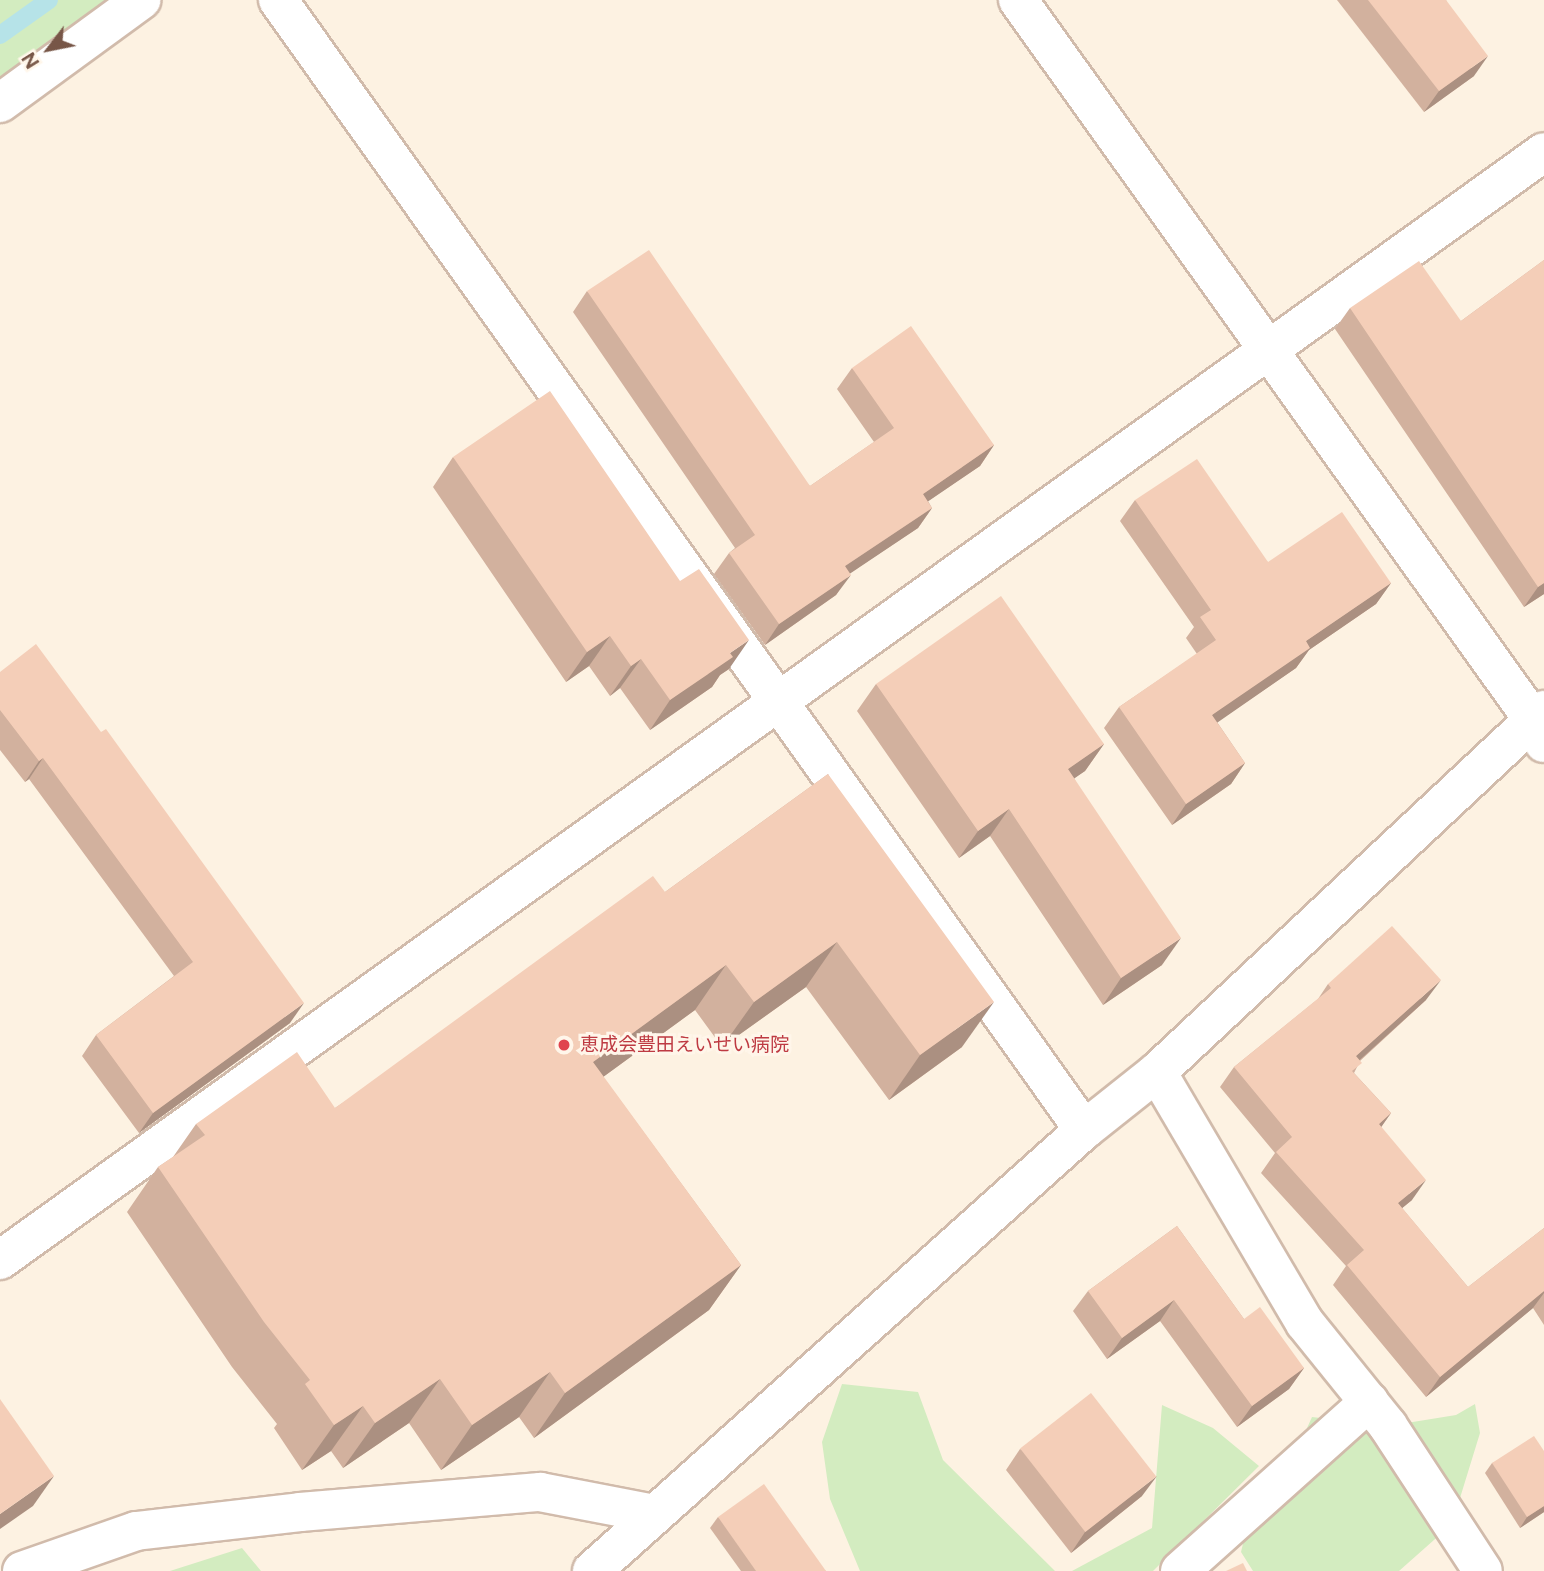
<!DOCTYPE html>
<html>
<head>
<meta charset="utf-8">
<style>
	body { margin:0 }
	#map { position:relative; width:1544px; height:1571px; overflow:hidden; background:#fdf2e2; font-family:Figtree,"Noto Sans JP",sans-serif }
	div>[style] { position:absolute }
	.green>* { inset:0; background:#d3ecc0 }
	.stream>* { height:18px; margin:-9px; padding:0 9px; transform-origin:9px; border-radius:9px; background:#b6e3e8 }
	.roads { filter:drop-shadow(2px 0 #d1bbab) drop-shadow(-2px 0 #d1bbab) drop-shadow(0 2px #d1bbab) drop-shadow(0 -2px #d1bbab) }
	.minor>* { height:38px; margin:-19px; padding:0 19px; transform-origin:19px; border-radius:19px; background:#fff }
	.tertiary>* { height:38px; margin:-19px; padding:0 19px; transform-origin:19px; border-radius:19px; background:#fff }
	.wall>* { inset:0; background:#d2b19e }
	.shaded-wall>* { inset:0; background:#ab9081 }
	.building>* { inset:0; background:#f4ceb8; transform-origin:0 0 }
	.dots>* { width:19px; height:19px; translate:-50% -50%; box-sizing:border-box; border:4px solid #fff6ea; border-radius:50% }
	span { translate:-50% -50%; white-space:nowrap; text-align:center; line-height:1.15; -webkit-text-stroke:6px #fff6ea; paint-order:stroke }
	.health-label { font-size:19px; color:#be3a42 }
	.left { translate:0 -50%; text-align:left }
	.north { position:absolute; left:14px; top:14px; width:70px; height:70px; -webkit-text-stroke:5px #fff6ea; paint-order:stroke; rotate:238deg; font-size:19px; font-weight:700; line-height:28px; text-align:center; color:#775647 }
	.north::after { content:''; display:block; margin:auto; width:24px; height:32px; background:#775647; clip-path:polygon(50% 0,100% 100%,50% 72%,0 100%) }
</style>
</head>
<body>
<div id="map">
	<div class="green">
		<i style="clip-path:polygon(0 0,141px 0,0 103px)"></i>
		<i style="clip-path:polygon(842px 1384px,918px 1392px,943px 1460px,1055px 1571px,860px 1571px,830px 1499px,822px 1442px)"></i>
		<i style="clip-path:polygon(1475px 1404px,1480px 1433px,1452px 1524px,1399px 1571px,1253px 1571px,1241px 1552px,1252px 1506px,1285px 1477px,1312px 1417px,1388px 1426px,1456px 1415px)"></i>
		<i style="clip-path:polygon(1162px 1405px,1213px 1428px,1259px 1466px,1153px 1571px,1072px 1571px,1152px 1528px)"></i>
		<i style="clip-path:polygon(242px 1548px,261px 1571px,170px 1571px)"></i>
	</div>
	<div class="stream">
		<i style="left:0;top:35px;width:60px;rotate:-35.5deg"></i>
	</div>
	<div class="roads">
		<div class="minor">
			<i style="left:278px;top:0;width:1388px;rotate:54.5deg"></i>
			<i style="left:1018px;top:0;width:887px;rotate:54.41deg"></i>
			<i style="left:1534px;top:721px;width:24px;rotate:66deg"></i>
			<i style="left:1157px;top:1072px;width:291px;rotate:59.5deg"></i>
			<i style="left:1305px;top:1323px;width:132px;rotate:51.1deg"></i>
			<i style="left:1388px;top:1426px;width:173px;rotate:56.8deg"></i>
			<i style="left:0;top:1260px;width:1900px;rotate:-35.66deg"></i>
			<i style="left:22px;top:1571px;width:121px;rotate:-19.3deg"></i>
			<i style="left:136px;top:1531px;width:165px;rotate:-6.6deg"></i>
			<i style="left:300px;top:1512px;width:241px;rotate:-4.8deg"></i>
			<i style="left:540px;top:1492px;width:116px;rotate:10.9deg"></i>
			<i style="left:1180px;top:1571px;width:254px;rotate:-41.8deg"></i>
		</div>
		<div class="tertiary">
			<i style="left:0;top:103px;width:175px;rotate:-36.1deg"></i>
			<i style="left:592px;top:1571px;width:661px;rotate:-41.87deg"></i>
			<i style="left:1084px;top:1130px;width:93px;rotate:-38.5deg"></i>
			<i style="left:1157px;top:1072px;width:530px;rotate:-43.09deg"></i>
		</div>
	</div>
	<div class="wall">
		<i style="clip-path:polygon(1337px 0,1446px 0,1474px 76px,1424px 112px)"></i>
		<i style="clip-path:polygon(1544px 260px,1544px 594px,1524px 607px,1335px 329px,1350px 308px,1461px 321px)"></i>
		<i style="clip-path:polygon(587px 291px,810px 486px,874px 442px,837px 389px,852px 368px,994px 445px,980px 466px,928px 501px,932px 508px,918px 528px,850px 573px,836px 595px,765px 645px,714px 574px,729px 553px,735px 548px,573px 312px)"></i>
		<i style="clip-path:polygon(453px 457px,729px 669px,720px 675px,712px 687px,650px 730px,620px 688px,610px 696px,589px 666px,566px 682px,433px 487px)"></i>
		<i style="clip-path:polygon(1135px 500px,1268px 562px,1391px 583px,1376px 604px,1309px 650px,1296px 668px,1217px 722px,1245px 763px,1231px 784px,1172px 825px,1104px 728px,1119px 707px,1197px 654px,1186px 638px,1194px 627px,1120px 521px)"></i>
		<i style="clip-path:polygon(0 672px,290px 1023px,139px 1133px,82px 1056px,96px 1035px,174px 976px,29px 779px,25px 782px,0 750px)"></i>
		<i style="clip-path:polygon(876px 684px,1104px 744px,1085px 771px,1074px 778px,1162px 965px,1103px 1005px,990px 836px,959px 858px,857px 711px)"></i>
		<i style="clip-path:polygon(828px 774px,962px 1047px,889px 1100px,806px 987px,722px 1047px,695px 1010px,603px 1077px,741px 1265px,709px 1310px,534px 1438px,519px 1417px,441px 1470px,409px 1423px,343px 1468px,331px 1451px,302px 1470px,274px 1428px,277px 1424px,232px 1367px,127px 1212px,158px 1167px,173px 1157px,196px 1124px,335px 1108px,665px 892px)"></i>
		<i style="clip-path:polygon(1328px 984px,1426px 1000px,1360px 1061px,1354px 1073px,1391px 1113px,1381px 1127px,1412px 1200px,1402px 1208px,1468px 1287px,1544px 1228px,1544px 1325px,1533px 1308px,1426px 1397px,1333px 1285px,1346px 1266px,1261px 1173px,1275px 1153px,1220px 1087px,1234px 1067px,1318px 999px)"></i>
		<i style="clip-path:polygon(1177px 1226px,1244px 1319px,1304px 1368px,1289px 1389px,1237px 1427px,1160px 1321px,1107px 1359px,1073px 1311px,1088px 1291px)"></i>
		<i style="clip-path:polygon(1020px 1449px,1142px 1496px,1071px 1553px,1006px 1470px)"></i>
		<i style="clip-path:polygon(1544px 1451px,1544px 1512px,1520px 1528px,1485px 1473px,1492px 1463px)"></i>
		<i style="clip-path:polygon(718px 1517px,826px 1571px,741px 1571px,710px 1528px)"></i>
	</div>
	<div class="shaded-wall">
		<i style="clip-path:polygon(1488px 56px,1474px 76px,1424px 112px,1439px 91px)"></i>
		<i style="clip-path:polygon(994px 445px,980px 466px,908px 515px,923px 494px)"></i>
		<i style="clip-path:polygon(932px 508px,918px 528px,830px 587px,845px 566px)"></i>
		<i style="clip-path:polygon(851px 575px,836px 595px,765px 645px,779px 624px)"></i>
		<i style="clip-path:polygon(1391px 583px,1376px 604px,1309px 650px,1296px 668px,1198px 736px,1212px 715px,1306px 641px)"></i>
		<i style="clip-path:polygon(1544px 583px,1544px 594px,1524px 607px,1538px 587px)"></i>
		<i style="clip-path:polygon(610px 636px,589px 666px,566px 682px,587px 652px)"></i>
		<i style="clip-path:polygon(749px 640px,729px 669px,720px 675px,712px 687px,650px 730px,670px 700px,730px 653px)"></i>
		<i style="clip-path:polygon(641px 659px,620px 688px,610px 696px,631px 666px)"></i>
		<i style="clip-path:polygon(1104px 744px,1085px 771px,1049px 796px,1068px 769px)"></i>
		<i style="clip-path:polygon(43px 758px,29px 779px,25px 782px,39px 761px)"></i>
		<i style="clip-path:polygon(1245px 763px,1231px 784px,1172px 825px,1186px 804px)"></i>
		<i style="clip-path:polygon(1009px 809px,990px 836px,959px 858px,978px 831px)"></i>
		<i style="clip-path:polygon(1181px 938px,1162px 965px,1103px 1005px,1121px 978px)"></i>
		<i style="clip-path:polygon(837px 942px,806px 987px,722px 1047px,754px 1002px)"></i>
		<i style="clip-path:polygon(726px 965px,695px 1010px,562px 1107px,593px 1062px)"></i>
		<i style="clip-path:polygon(1441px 980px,1426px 1000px,1342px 1076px,1356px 1056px)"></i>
		<i style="clip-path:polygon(994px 1002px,962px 1047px,889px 1100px,920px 1055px)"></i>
		<i style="clip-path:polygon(304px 1003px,290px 1023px,139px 1133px,153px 1113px)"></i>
		<i style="clip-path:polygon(1391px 1113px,1377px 1133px,1379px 1124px)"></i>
		<i style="clip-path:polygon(1426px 1180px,1412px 1200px,1384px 1223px,1398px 1203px)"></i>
		<i style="clip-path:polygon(741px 1265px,709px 1310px,534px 1438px,565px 1393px)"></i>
		<i style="clip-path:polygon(1544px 1291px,1544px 1293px,1533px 1308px,1426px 1397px,1440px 1377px)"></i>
		<i style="clip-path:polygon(1174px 1300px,1160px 1321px,1107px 1359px,1122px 1338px)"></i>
		<i style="clip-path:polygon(1304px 1368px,1289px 1389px,1237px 1427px,1252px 1406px)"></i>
		<i style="clip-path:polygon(550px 1372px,519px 1417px,441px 1470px,472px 1425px)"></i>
		<i style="clip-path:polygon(440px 1379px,409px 1423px,343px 1468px,375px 1423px)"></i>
		<i style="clip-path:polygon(363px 1406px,331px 1451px,302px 1470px,334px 1425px)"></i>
		<i style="clip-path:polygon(54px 1476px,33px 1506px,0 1529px,0 1514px)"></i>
		<i style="clip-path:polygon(1157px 1476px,1142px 1496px,1071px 1553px,1085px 1532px)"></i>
		<i style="clip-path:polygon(1544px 1506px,1544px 1512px,1520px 1528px,1527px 1517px)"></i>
	</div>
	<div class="building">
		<i style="clip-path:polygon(1368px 0,1446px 0,1488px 56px,1439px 91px)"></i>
		<i style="clip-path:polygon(649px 250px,810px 486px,894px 428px,852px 368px,911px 326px,994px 445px,923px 494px,932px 508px,845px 566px,851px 575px,779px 624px,729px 553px,755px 535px,587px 291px)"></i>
		<i style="clip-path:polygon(1544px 260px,1544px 583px,1538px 587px,1350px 308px,1419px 261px,1461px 321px)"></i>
		<i style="clip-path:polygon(550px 391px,680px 581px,699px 569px,749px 640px,730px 653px,733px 657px,670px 700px,641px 659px,631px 666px,610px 636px,587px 652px,453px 457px)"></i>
		<i style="clip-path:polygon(1197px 459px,1268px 562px,1342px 512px,1391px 583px,1306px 641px,1310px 648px,1212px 715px,1245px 763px,1186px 804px,1119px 707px,1216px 640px,1200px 617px,1211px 610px,1135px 500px)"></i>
		<i style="clip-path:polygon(1001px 596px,1104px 744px,1068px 769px,1181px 938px,1121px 978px,1009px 809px,978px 831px,876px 684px)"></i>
		<i style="clip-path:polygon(36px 644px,101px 732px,106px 729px,304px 1003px,153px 1113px,96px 1035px,193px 962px,43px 758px,39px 761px,0 710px,0 672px)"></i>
		<i style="clip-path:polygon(828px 774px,994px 1002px,920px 1055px,837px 942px,754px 1002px,726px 965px,593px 1062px,741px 1265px,565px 1393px,550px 1372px,472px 1425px,440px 1379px,375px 1423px,363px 1406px,334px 1425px,305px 1384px,310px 1380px,264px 1322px,158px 1167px,205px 1135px,196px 1124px,297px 1052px,335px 1108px,653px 876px,665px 892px)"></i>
		<i style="clip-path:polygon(1392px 926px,1441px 980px,1356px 1056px,1362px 1063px,1352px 1071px,1391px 1113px,1379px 1124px,1426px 1180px,1398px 1203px,1468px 1287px,1544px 1228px,1544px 1291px,1440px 1377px,1347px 1265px,1364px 1250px,1276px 1152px,1292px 1137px,1234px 1067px,1331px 988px,1328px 984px)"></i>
		<i style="clip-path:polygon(1177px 1226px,1244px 1319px,1260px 1307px,1304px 1368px,1252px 1406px,1174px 1300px,1122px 1338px,1088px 1291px)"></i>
		<i style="left:1091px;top:1393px;width:106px;height:90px;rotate:52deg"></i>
		<i style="clip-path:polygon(0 1399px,54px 1476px,0 1514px)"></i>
		<i style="clip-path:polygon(1534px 1436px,1544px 1451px,1544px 1506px,1527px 1517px,1492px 1463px)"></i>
		<i style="clip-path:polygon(764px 1484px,826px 1571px,756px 1571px,718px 1517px)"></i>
		<i style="clip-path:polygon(1243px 1563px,1247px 1571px,1226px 1571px)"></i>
	</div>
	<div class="dots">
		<i style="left:564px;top:1045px;background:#e0444e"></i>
	</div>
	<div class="health-label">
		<span class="left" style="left:580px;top:1045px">恵成会豊田えいせい病院</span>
	</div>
	<div class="north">N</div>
</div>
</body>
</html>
